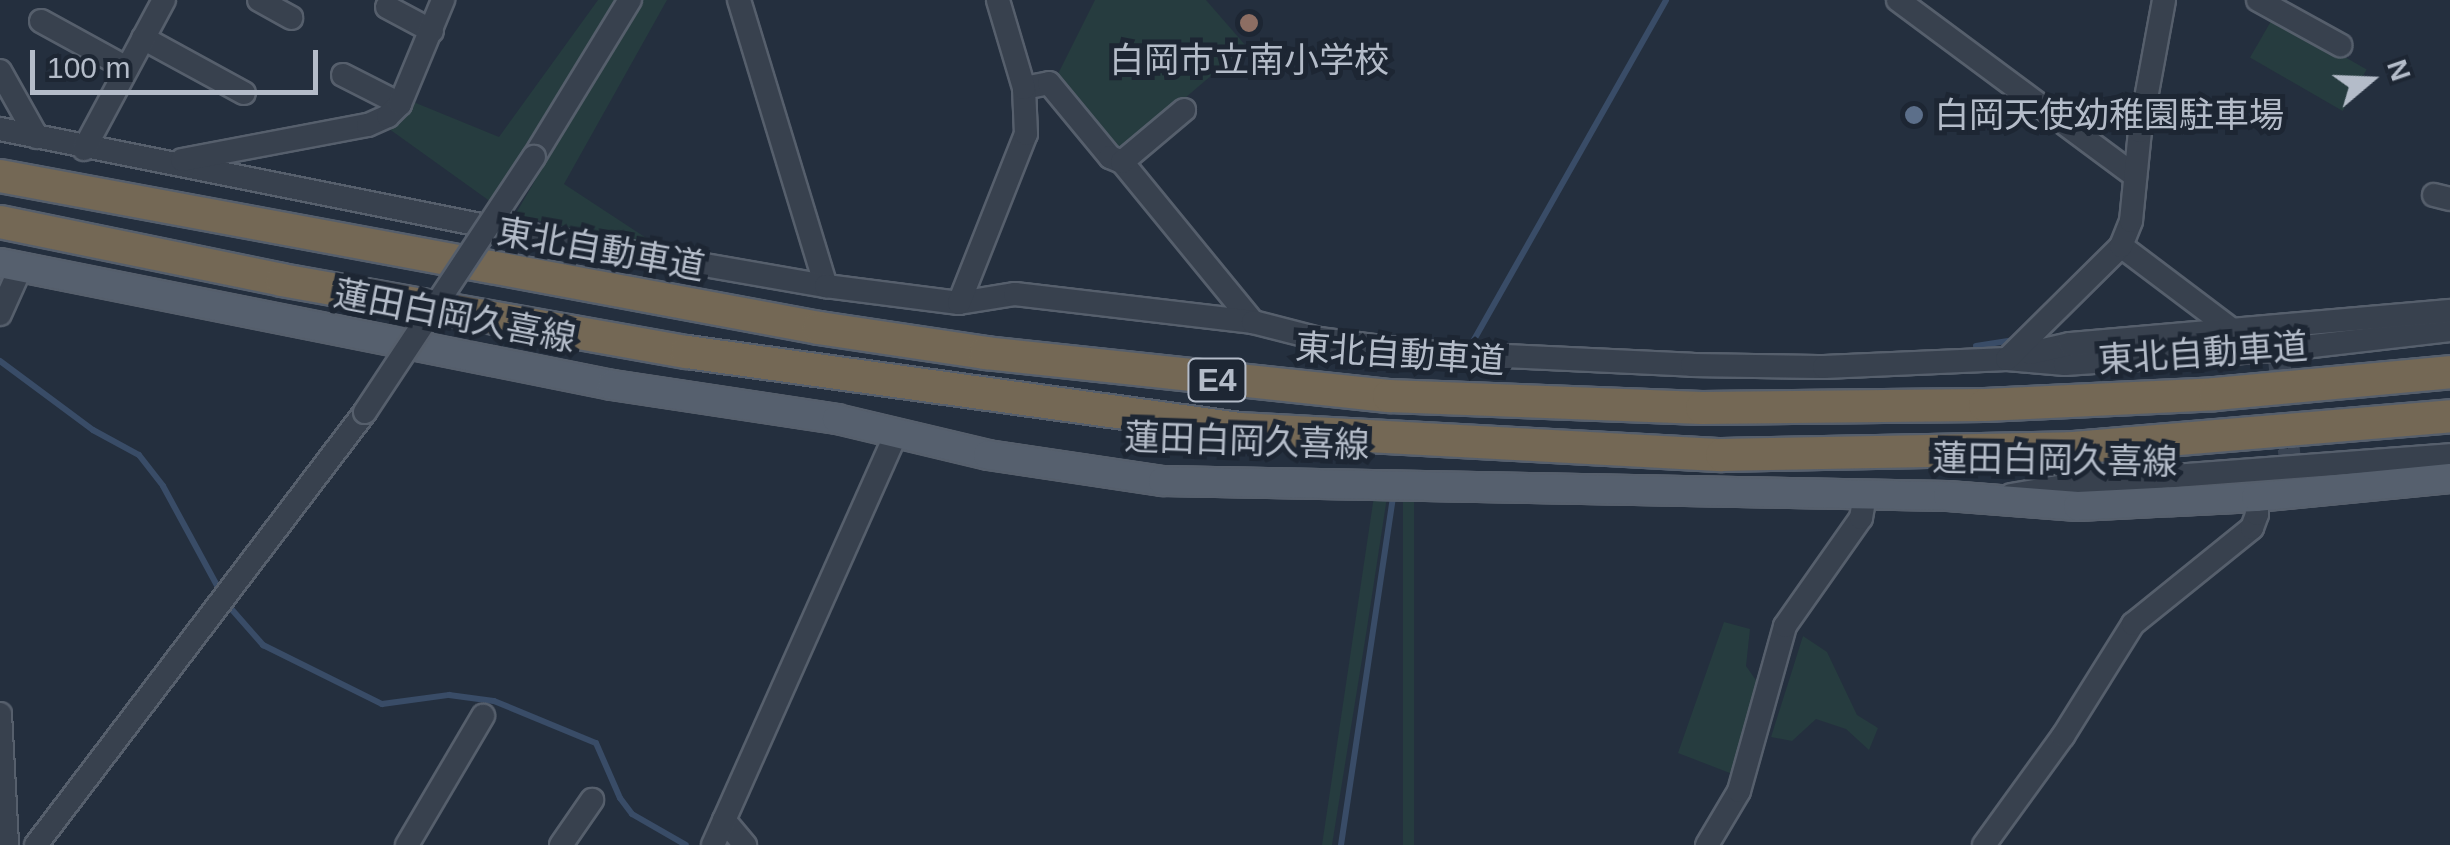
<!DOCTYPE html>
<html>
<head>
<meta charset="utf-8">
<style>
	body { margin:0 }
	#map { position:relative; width:2450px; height:845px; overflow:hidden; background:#242f3e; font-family:Arial,"Noto Sans JP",sans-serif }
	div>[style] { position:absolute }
	.green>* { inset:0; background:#263c3f; transform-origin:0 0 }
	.stream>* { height:6px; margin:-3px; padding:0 3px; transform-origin:3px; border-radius:3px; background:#394c67 }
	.minor-tunnel>* { height:22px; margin-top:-11px; transform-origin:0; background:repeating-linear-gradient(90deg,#3a4453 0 22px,transparent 0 33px) }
	.roads { filter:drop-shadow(2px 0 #565f6c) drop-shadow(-2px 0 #565f6c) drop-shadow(0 2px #565f6c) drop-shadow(0 -2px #565f6c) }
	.minor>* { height:22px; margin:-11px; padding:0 11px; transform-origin:11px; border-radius:11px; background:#38414e }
	.major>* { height:28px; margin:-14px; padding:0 14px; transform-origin:14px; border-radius:14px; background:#56606e }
	.highway>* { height:32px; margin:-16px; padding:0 16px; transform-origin:16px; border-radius:16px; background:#746855 }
	.bridges { filter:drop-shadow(2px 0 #565f6c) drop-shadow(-2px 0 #565f6c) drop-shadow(0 2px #565f6c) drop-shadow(0 -2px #565f6c) }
	.minor-bridge>* { height:22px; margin:-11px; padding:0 11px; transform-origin:11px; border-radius:11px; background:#38414e }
	.dots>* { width:28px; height:28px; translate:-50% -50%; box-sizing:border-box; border:5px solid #1d2633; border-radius:50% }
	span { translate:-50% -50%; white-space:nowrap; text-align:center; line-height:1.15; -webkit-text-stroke:10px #1d2633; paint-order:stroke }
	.shield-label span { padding:2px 8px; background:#1d2633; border:2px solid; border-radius:8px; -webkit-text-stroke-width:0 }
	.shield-label { font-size:32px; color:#b4bcc9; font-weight:700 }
	.poi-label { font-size:35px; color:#b4bcc9 }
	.left { translate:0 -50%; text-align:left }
	.street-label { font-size:35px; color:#b4bcc9 }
	.north { position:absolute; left:2320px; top:30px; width:100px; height:100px; -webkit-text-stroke:8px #1d2633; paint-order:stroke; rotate:71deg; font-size:28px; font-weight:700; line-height:40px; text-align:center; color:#b4bcc9 }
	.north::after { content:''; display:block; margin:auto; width:35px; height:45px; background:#b4bcc9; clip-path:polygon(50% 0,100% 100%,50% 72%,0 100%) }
	.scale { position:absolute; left:30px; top:50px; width:288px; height:45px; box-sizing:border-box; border:5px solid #b4bcc9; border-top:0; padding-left:12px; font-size:30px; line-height:35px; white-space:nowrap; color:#b4bcc9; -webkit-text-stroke:8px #1d2633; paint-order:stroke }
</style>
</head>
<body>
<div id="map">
	<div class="green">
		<i style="clip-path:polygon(598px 0,618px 0,491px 202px,385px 126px,411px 101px,499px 137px)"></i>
		<i style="clip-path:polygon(640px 0,667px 0,564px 184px,663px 249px,515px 215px)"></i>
		<i style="clip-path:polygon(1095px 0,1206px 0,1246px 46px,1124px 150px,1114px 153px,1055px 80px)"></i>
		<i style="left:2274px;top:16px;width:107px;height:48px;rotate:30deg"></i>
		<i style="clip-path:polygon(1374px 496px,1387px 497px,1367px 628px,1332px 845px,1322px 845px)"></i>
		<i style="left:1403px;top:496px;width:11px;height:354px"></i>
		<i style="clip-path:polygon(1724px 622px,1750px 629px,1746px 666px,1760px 686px,1735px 775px,1678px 753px)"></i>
		<i style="clip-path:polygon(1803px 636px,1827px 652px,1857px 715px,1878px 728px,1869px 750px,1846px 729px,1816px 719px,1792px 741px,1771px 737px)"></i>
	</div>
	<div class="stream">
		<i style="left:1471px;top:345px;width:396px;rotate:-60.5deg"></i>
		<i style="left:1976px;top:346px;width:39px;rotate:-9deg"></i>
		<i style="left:0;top:361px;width:116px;rotate:36.6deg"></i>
		<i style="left:93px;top:430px;width:52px;rotate:28.5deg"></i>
		<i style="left:139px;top:455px;width:39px;rotate:52deg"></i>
		<i style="left:163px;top:486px;width:122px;rotate:61.5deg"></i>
		<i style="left:227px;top:604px;width:55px;rotate:48.7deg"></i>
		<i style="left:263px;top:645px;width:133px;rotate:26.4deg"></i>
		<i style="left:382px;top:704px;width:68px;rotate:-7.7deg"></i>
		<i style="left:449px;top:695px;width:45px;rotate:7.6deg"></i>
		<i style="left:494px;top:701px;width:110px;rotate:22.4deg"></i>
		<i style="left:596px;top:743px;width:60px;rotate:66.4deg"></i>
		<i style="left:620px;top:798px;width:20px;rotate:53deg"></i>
		<i style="left:632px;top:814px;width:62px;rotate:29.9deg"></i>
		<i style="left:1341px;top:845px;width:350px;rotate:-81.5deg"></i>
	</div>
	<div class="minor-tunnel">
		<i style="left:2278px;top:350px;width:120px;rotate:83.8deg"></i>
	</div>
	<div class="roads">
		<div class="minor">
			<i style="left:259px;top:0;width:37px;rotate:29deg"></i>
			<i style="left:739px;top:0;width:299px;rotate:73.1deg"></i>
			<i style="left:1898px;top:0;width:295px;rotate:36.6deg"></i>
			<i style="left:2258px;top:0;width:94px;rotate:28.8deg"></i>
			<i style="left:387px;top:7px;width:51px;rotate:28.1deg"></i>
			<i style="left:41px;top:21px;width:98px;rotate:28.7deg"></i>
			<i style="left:143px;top:38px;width:115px;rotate:28.6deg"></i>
			<i style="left:0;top:71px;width:76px;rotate:60.7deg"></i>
			<i style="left:343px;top:75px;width:64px;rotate:27deg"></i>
			<i style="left:1024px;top:88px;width:25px;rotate:-11deg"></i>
			<i style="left:1049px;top:83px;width:96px;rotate:50.5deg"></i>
			<i style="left:1110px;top:157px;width:13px;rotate:23deg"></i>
			<i style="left:1122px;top:162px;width:207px;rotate:50.7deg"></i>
			<i style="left:0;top:129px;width:531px;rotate:11.29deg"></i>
			<i style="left:521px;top:233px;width:310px;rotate:9.9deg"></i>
			<i style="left:826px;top:286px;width:134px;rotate:7.3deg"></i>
			<i style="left:959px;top:303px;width:57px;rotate:-9.1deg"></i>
			<i style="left:1015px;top:294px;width:240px;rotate:6.7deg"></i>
			<i style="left:1253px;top:322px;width:68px;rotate:14.4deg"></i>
			<i style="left:1319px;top:339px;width:102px;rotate:7.3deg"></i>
			<i style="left:1420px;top:352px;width:272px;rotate:2.7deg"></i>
			<i style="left:1692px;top:365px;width:132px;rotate:0.9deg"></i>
			<i style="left:1824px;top:367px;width:183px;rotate:-2.5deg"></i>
			<i style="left:2007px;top:359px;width:58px;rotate:4.9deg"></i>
			<i style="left:2065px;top:364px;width:213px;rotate:-3.8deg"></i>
			<i style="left:2278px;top:350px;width:173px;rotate:-6.6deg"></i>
			<i style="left:84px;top:149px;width:169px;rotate:-61.8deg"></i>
			<i style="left:534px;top:157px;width:184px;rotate:-58.6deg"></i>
			<i style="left:182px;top:160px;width:189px;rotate:-10.7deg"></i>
			<i style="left:368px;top:125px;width:22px;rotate:-24deg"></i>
			<i style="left:388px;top:116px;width:17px;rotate:-45deg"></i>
			<i style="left:400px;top:104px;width:113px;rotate:-67.5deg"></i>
			<i style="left:1122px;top:162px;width:81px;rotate:-40deg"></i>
			<i style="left:2434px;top:195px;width:16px;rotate:14deg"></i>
			<i style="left:2121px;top:246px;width:138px;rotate:37deg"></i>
			<i style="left:959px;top:303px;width:182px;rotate:-68.4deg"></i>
			<i style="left:1026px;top:134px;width:46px;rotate:-92.5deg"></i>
			<i style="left:1024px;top:88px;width:92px;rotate:-106.5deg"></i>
			<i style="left:0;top:314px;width:51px;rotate:-65.9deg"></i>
			<i style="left:2030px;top:353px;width:41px;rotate:-12.7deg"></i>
			<i style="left:2070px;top:344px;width:381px;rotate:-5deg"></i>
			<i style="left:2007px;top:359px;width:161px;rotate:-44.7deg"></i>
			<i style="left:2121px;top:246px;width:27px;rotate:-68deg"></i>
			<i style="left:2131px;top:221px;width:90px;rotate:-84.3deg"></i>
			<i style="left:2140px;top:131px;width:133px;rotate:-79.6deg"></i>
			<i style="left:2011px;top:495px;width:71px;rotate:-9.7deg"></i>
			<i style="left:2081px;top:483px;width:370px;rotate:-4.3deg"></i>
			<i style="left:0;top:714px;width:131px;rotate:86.9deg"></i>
			<i style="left:724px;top:820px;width:33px;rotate:50deg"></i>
			<i style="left:36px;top:845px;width:544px;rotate:-52.77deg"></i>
			<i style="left:407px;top:845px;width:150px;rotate:-59.5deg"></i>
			<i style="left:561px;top:845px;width:55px;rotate:-55.4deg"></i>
			<i style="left:713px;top:845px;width:450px;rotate:-66deg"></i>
			<i style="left:1707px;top:845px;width:63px;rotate:-59.3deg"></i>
			<i style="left:1739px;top:791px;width:171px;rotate:-74.4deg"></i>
			<i style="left:1785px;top:626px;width:132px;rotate:-54.9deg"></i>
			<i style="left:1861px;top:518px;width:23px;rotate:-80deg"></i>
			<i style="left:1984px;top:845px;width:135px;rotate:-54.1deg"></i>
			<i style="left:2063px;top:736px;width:132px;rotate:-58deg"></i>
			<i style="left:2133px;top:624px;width:153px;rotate:-38.9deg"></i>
			<i style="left:2252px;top:528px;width:15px;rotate:-70deg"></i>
			<i style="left:2257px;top:514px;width:17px;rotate:-93deg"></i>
		</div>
		<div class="major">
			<i style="left:0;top:263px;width:624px;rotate:11.27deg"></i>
			<i style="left:612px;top:385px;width:228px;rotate:8.6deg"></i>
			<i style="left:837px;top:419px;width:155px;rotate:13.4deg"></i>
			<i style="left:988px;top:455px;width:177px;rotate:8.5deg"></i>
			<i style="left:1163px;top:481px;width:785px;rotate:1.09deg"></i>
			<i style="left:1948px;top:496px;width:130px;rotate:4.4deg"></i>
			<i style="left:2078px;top:506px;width:178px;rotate:-2.9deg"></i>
			<i style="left:2256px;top:497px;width:195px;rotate:-5.6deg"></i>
		</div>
		<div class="highway">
			<i style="left:0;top:176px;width:833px;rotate:10.51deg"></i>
			<i style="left:819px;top:328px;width:169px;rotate:8.5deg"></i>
			<i style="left:986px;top:353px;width:405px;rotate:6.1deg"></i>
			<i style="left:1389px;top:396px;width:313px;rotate:2.2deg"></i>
			<i style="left:1702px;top:408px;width:283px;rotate:-0.6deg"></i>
			<i style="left:1985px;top:405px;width:230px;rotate:-2.7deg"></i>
			<i style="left:2215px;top:394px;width:236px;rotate:-5.3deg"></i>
			<i style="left:0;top:222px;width:288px;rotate:11.6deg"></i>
			<i style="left:282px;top:280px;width:411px;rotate:10.1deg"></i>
			<i style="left:687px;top:352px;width:557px;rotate:7.94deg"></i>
			<i style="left:1239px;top:429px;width:484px;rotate:3.1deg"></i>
			<i style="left:1722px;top:455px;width:350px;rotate:-1.1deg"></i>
			<i style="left:2072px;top:448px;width:379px;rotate:-4.8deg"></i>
		</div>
	</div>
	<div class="bridges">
		<div class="minor-bridge">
			<i style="left:365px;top:412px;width:306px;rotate:-56.5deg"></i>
		</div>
	</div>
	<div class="dots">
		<i style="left:1249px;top:23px;background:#8d6e63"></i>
		<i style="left:1914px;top:115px;background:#5c6f8a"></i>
	</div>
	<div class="shield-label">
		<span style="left:1217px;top:380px">E4</span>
	</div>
	<div class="poi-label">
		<span style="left:1249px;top:60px">白岡市立南小学校</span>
		<span class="left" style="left:1934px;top:115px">白岡天使幼稚園駐車場</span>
	</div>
	<div class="street-label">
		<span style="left:601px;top:249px;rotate:10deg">東北自動車道</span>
		<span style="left:455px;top:316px;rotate:11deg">蓮田白岡久喜線</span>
		<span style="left:2203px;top:353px;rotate:-4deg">東北自動車道</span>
		<span style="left:1400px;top:354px;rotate:4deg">東北自動車道</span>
		<span style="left:1247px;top:441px;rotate:2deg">蓮田白岡久喜線</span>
		<span style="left:2055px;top:460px;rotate:1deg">蓮田白岡久喜線</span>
	</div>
	<div class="north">N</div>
	<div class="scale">100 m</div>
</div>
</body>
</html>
